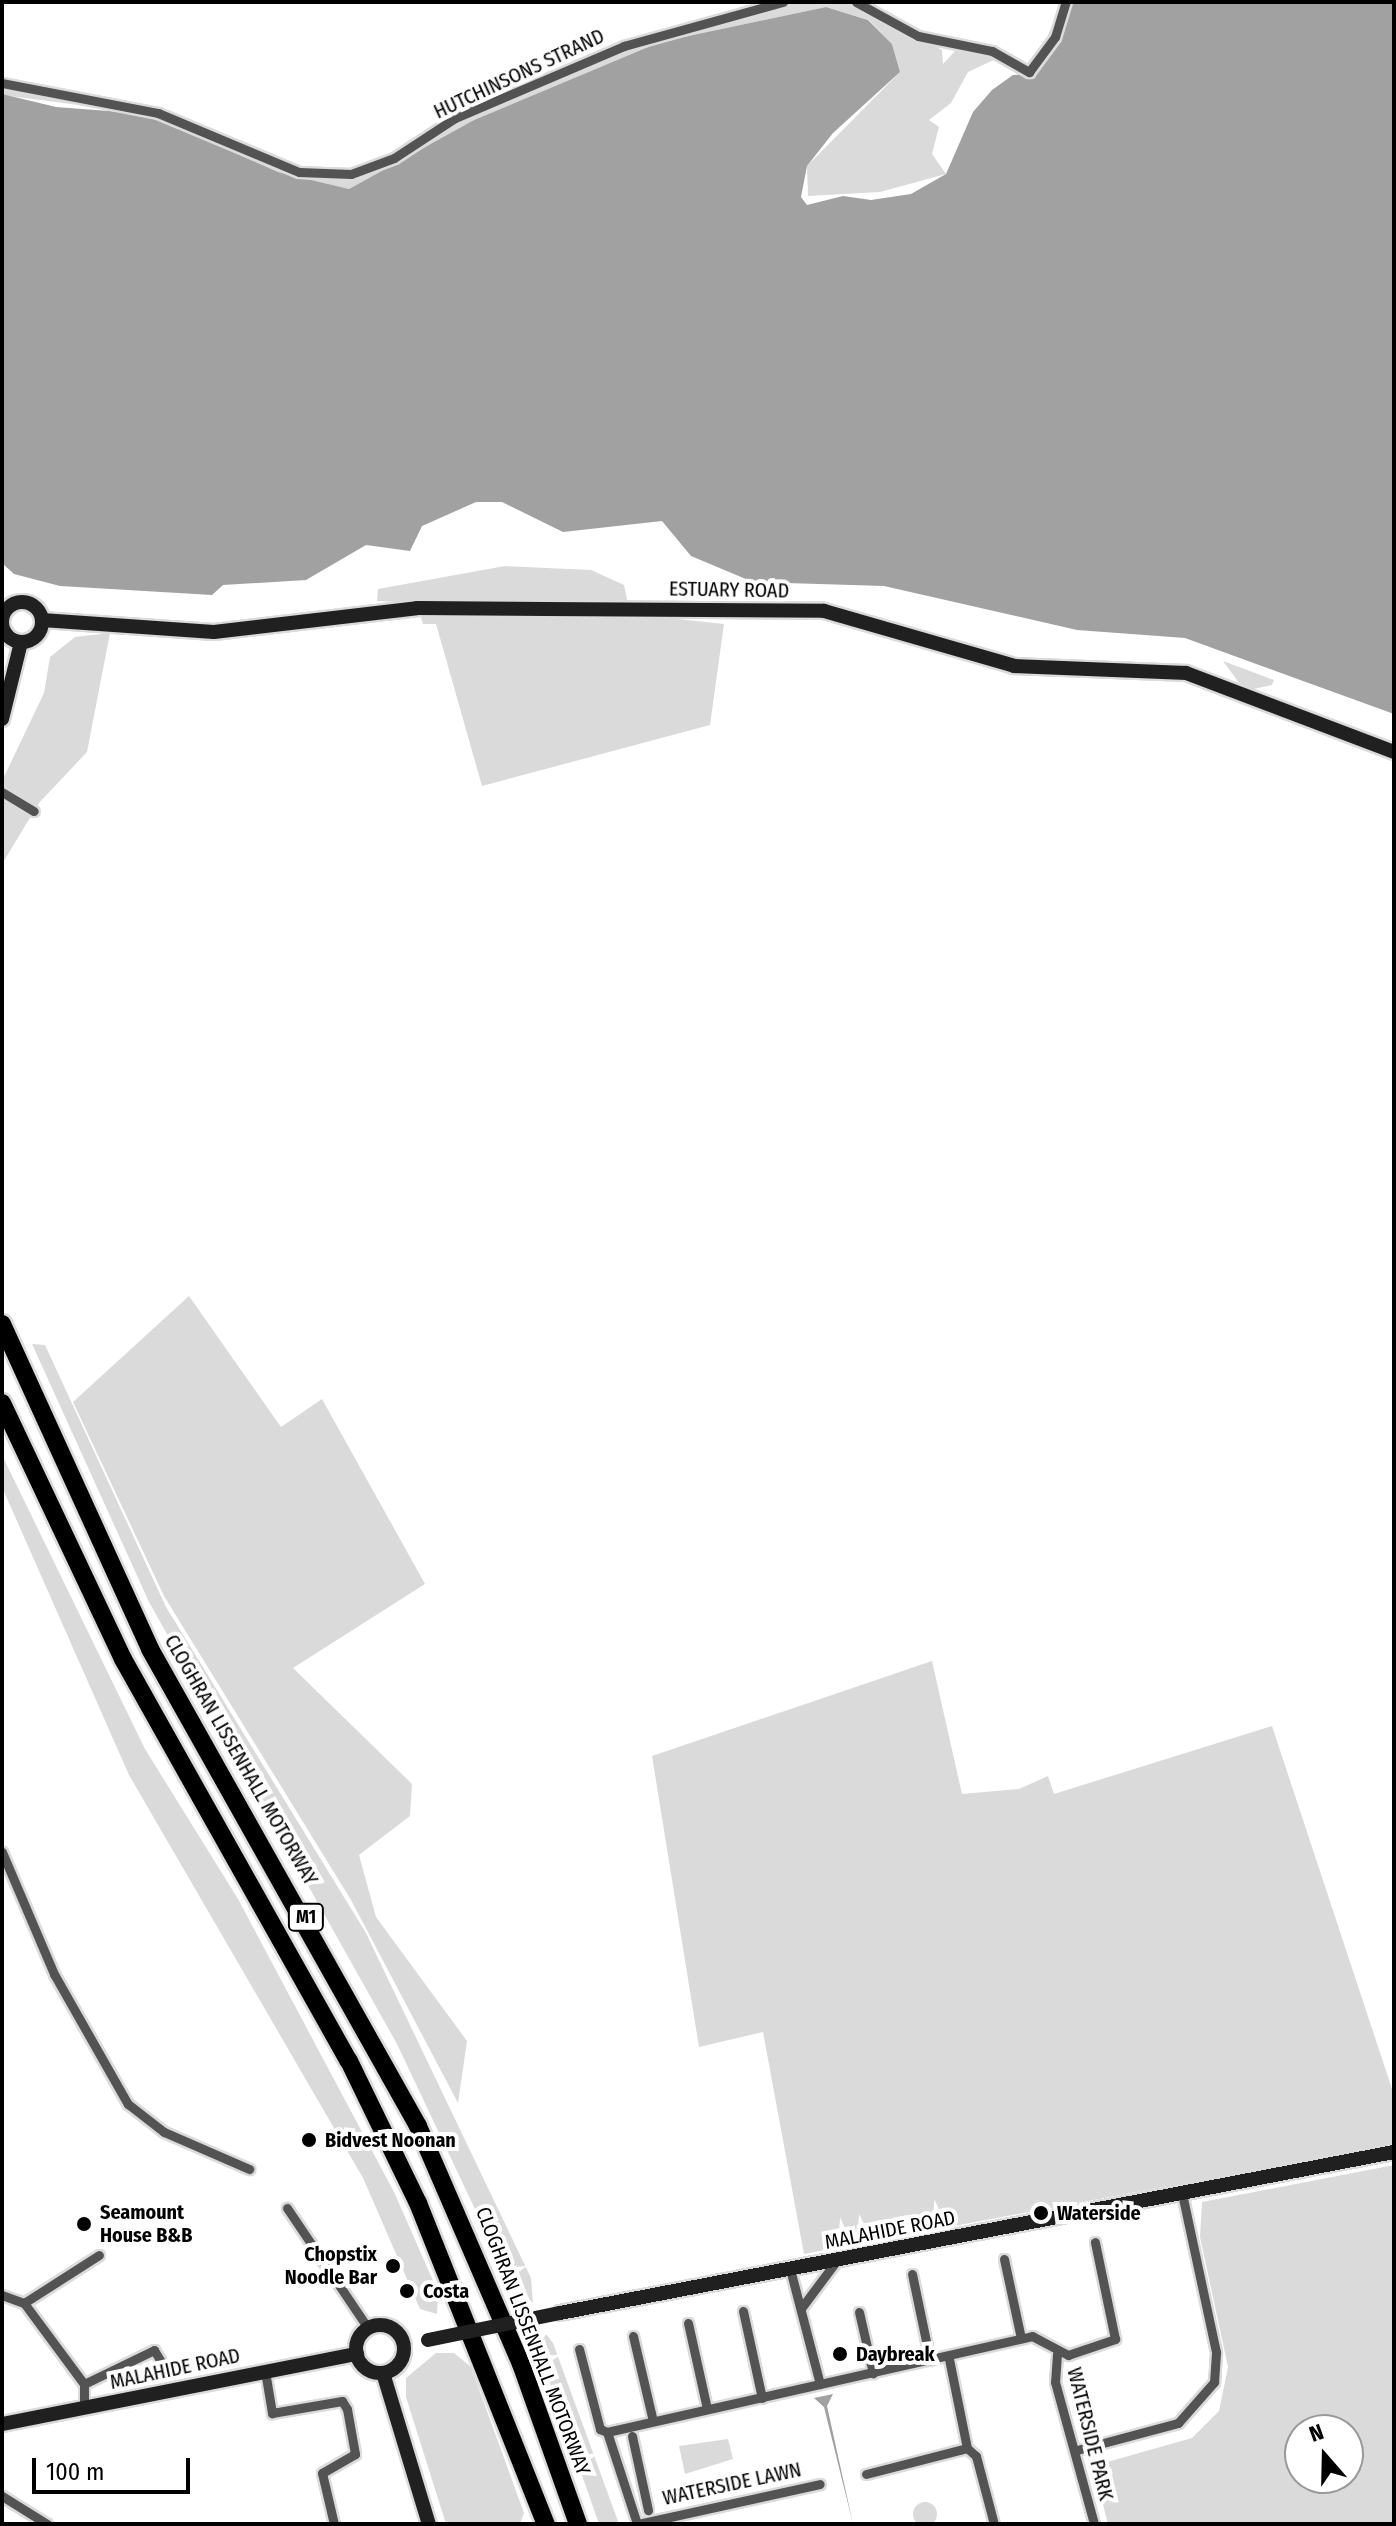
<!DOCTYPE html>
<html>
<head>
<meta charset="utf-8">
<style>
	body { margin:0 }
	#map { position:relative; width:1396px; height:2526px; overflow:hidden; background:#fff; font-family:"Fira Sans Condensed",sans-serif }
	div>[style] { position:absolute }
	.green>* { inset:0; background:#dadada }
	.round { border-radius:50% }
	.water>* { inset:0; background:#a1a1a1 }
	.roads { filter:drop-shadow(2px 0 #dbdbdb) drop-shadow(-2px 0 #dbdbdb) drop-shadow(0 2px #dbdbdb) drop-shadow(0 -2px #dbdbdb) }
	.street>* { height:9px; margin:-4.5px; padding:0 4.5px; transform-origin:4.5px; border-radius:4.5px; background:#535353 }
	.secondary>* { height:14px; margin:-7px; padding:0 7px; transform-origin:7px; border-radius:7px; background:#202020 }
	.secondary>.ring { margin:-7px; padding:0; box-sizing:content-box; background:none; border:14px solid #202020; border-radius:50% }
	.highway>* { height:18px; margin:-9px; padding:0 9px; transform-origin:9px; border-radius:9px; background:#000 }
	.secondary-bridge>* { height:14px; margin:-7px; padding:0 7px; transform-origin:7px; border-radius:7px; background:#202020 }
	.dots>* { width:22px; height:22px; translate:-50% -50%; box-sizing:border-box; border:4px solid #fff; border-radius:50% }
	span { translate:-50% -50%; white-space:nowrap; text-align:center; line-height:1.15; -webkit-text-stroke:8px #fff; paint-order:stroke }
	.shield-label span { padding:2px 6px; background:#fff; border:2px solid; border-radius:6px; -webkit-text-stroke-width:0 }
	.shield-label { font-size:18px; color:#000; font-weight:700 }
	.street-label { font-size:20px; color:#000 }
	.poi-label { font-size:20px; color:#000; font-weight:700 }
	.left { translate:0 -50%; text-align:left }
	.right { translate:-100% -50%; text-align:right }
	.frame { position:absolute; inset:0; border:4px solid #000; pointer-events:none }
	.north { position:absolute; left:1284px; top:2414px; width:80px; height:80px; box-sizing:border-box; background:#fff; border:2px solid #999; border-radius:50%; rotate:340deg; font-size:22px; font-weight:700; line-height:32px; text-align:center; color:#000 }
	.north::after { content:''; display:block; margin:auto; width:28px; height:36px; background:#000; clip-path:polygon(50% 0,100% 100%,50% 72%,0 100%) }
	.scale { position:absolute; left:32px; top:2458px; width:158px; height:36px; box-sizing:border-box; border:4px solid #000; border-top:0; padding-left:10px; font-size:24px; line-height:28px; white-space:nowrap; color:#000; -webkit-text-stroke:6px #fff; paint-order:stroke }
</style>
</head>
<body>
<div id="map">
	<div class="green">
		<i style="clip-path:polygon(856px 2px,942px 50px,943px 64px,956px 50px,996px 59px,968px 72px,951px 103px,929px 120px,939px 127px,932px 154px,946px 174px,880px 192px,808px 196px,807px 166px,900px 72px,892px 44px,869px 20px,826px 7px,660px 42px,474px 120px,349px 189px,278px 172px,148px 114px,2px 95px,2px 86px,158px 113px,299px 172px,351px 174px,394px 158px,455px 118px,624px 46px,778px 3px)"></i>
		<i style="clip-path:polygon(505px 566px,591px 570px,624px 585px,630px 614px,724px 624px,710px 725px,482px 786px,436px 624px,423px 624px,416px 603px,377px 601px,378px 589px)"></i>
		<i style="clip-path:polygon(110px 633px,87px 752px,39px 803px,2px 864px,2px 781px,44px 693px,50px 657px,75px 637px)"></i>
		<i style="clip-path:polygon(1223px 661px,1274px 680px,1272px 685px,1245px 691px)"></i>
		<i style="clip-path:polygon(189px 1296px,281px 1427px,322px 1399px,425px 1584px,293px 1668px,412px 1784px,410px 1816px,359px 1855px,376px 1917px,467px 2041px,458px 2103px,351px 1900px,164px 1596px,73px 1402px)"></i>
		<i style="clip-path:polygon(32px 1344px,45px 1345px,166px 1607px,366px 1933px,531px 2278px,533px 2303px,508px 2279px,397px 2044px,149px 1602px)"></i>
		<i style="clip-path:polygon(2px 1455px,145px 1749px,238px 1899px,394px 2192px,438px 2292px,437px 2314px,420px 2309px,363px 2178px,129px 1775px,2px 1487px)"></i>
		<i style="clip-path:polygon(932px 1661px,962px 1794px,1019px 1789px,1048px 1776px,1054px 1794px,1272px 1726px,1394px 2095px,1394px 2144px,804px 2254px,763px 2032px,699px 2047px,652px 1756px)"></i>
		<i style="clip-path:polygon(evenodd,1394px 2165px,1394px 2524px,1108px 2524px,1093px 2466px,1192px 2438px,1219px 2411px,1228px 2367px,1200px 2237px,1202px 2202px,1394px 2165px,1300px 2430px,1348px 2430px,1348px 2478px,1300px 2478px,1300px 2430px)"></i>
		<i style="clip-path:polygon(546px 2334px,553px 2343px,619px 2524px,599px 2524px,538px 2349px)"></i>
		<i style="clip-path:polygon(436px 2353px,454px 2353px,471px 2367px,524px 2513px,520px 2524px,446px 2524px,406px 2397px,406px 2378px)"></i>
		<i style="clip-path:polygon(728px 2439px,733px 2459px,685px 2474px,679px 2446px)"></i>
		<i class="round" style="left:913px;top:2502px;width:24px;height:24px"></i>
	</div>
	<div class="water">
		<i style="clip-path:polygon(1063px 2px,1394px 2px,1394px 714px,1185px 638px,1077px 630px,884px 586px,753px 582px,691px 556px,662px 521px,563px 532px,502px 502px,476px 502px,422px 526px,410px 551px,366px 545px,306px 580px,223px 585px,212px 595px,60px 586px,14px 574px,2px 563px,2px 94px,56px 107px,148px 114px,278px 172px,349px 189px,474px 120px,660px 42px,826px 7px,868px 20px,892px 44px,900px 72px,833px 133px,807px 166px,801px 197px,807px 205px,843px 196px,871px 200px,911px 194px,946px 174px,973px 112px,992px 90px,1013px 75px,1031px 74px)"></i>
		<i style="clip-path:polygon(833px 2394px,827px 2406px,853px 2524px,824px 2407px,814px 2398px)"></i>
	</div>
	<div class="roads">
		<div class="street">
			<i style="left:856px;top:2px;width:71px;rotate:28.7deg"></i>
			<i style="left:918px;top:36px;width:76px;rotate:11.5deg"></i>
			<i style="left:992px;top:51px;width:43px;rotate:29.6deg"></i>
			<i style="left:1029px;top:72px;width:44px;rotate:-53.4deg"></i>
			<i style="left:1055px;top:37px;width:37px;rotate:-73deg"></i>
			<i style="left:2px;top:83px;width:159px;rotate:10.9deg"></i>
			<i style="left:158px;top:113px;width:153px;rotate:22.7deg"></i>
			<i style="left:299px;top:172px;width:52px;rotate:2.2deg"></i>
			<i style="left:351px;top:174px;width:46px;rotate:-20.4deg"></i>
			<i style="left:394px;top:158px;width:73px;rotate:-33.3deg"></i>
			<i style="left:455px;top:118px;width:184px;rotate:-23.1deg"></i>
			<i style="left:624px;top:46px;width:165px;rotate:-15.5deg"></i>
			<i style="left:2px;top:792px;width:37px;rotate:31deg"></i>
			<i style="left:2px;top:1852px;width:133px;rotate:66.9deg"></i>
			<i style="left:54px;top:1974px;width:150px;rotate:60.4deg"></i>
			<i style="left:128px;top:2104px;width:46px;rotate:37.9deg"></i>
			<i style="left:164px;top:2132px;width:93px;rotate:23.5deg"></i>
			<i style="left:287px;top:2208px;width:145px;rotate:56deg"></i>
			<i style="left:1004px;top:2259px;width:81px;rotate:77.9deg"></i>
			<i style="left:790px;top:2269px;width:119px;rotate:75.4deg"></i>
			<i style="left:912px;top:2274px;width:88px;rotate:78.2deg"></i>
			<i style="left:2px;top:2295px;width:23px;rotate:20deg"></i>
			<i style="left:802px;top:2307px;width:59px;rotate:-53.3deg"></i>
			<i style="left:743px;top:2311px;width:89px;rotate:77.7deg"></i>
			<i style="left:859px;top:2312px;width:63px;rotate:77.1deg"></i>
			<i style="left:688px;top:2323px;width:88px;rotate:77.5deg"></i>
			<i style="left:633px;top:2336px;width:87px;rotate:76.8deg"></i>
			<i style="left:579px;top:2349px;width:83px;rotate:75.3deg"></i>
			<i style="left:600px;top:2429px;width:8px;rotate:23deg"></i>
			<i style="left:607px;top:2432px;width:436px;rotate:-12.7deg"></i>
			<i style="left:1032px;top:2336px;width:41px;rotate:27.8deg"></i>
			<i style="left:1068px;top:2355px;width:50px;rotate:-18.8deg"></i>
			<i style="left:1115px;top:2339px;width:99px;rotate:-101.7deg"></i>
			<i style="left:1057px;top:2354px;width:28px;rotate:94deg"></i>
			<i style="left:1055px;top:2382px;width:147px;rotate:74.6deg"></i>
			<i style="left:949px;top:2359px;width:91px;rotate:78.6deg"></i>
			<i style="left:265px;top:2371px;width:43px;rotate:80.5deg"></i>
			<i style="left:272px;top:2413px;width:71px;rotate:-9.7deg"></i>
			<i style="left:342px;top:2401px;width:9px;rotate:58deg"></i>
			<i style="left:347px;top:2409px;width:46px;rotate:79.9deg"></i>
			<i style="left:355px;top:2454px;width:38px;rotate:150deg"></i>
			<i style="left:322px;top:2473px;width:52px;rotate:76.8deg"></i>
			<i style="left:84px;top:2384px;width:78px;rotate:-25.9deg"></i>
			<i style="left:154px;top:2350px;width:12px;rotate:59deg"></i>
			<i style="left:84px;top:2408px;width:24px;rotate:-90deg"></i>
			<i style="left:84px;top:2384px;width:101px;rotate:-126.5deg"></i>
			<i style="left:24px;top:2303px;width:89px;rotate:-32.6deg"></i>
			<i style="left:607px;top:2432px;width:97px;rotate:71.9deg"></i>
			<i style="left:632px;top:2436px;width:76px;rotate:77.8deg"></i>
			<i style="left:1077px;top:2450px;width:105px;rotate:-15deg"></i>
			<i style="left:1178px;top:2423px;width:55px;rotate:-48.7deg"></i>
			<i style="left:1214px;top:2382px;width:30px;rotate:-86deg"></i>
			<i style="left:1216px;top:2352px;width:163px;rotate:-102.1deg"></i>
			<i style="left:866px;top:2474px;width:104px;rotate:-14.4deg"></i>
			<i style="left:967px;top:2448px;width:12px;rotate:42deg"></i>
			<i style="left:976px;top:2456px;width:70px;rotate:75.2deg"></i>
			<i style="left:2px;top:2496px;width:53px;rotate:31.9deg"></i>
			<i style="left:638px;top:2524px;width:186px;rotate:-12.4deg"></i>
		</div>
		<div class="secondary">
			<i class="ring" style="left:2px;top:602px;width:26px;height:26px"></i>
			<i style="left:42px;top:620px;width:172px;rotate:4deg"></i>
			<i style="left:214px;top:632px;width:204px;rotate:-6.7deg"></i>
			<i style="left:417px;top:608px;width:407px;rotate:0.4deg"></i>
			<i style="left:824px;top:611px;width:198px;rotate:16.1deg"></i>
			<i style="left:1014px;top:666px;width:172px;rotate:2.3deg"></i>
			<i style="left:1186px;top:673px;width:222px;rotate:20.8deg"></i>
			<i style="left:2px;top:719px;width:79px;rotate:-76.1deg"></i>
			<i style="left:560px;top:2313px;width:849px;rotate:-10.93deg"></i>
			<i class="ring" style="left:356px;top:2325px;width:34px;height:34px"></i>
			<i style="left:383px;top:2373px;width:158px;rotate:73.1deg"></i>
			<i style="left:2px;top:2424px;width:362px;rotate:-11.2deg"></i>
		</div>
		<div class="highway">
			<i style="left:2px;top:1324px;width:357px;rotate:65.5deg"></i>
			<i style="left:150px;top:1649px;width:547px;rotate:60.67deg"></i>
			<i style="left:418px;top:2126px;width:259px;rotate:66.6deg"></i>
			<i style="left:521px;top:2364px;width:170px;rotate:70.4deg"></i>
			<i style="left:2px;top:1403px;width:283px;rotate:64.7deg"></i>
			<i style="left:123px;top:1659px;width:461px;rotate:60.7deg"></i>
			<i style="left:349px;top:2061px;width:158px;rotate:64.1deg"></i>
			<i style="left:418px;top:2203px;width:346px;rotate:68.3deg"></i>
		</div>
	</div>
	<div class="secondary-bridge">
		<i style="left:428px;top:2340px;width:135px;rotate:-11.6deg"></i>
	</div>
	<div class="dots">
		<i style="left:309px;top:2140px;background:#000"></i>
		<i style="left:1041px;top:2213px;background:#000"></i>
		<i style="left:84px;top:2224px;background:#000"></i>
		<i style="left:393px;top:2266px;background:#000"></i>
		<i style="left:407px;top:2291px;background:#000"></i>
		<i style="left:840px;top:2354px;background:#000"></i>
	</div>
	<div class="shield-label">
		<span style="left:306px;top:1917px">M1</span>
	</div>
	<div class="street-label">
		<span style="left:519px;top:74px;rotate:-25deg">HUTCHINSONS STRAND</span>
		<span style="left:729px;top:590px;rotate:1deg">ESTUARY ROAD</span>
		<span style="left:241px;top:1760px;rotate:60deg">CLOGHRAN LISSENHALL MOTORWAY</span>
		<span style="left:890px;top:2230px;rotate:-11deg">MALAHIDE ROAD</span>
		<span style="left:533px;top:2341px;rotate:69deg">CLOGHRAN LISSENHALL MOTORWAY</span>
		<span style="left:175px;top:2369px;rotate:-12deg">MALAHIDE ROAD</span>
		<span style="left:1090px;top:2434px;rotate:76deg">WATERSIDE PARK</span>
		<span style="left:732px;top:2484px;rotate:-12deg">WATERSIDE LAWN</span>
	</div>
	<div class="poi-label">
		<span class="left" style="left:325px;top:2140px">Bidvest Noonan</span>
		<span class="left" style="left:100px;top:2224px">Seamount<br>House B&amp;B</span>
		<span class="left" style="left:1057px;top:2213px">Waterside</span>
		<span class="right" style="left:377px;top:2266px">Chopstix<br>Noodle Bar</span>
		<span class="left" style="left:423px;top:2291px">Costa</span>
		<span class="left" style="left:856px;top:2354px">Daybreak</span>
	</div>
	<div class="frame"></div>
	<div class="north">N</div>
	<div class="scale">100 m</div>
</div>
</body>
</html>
